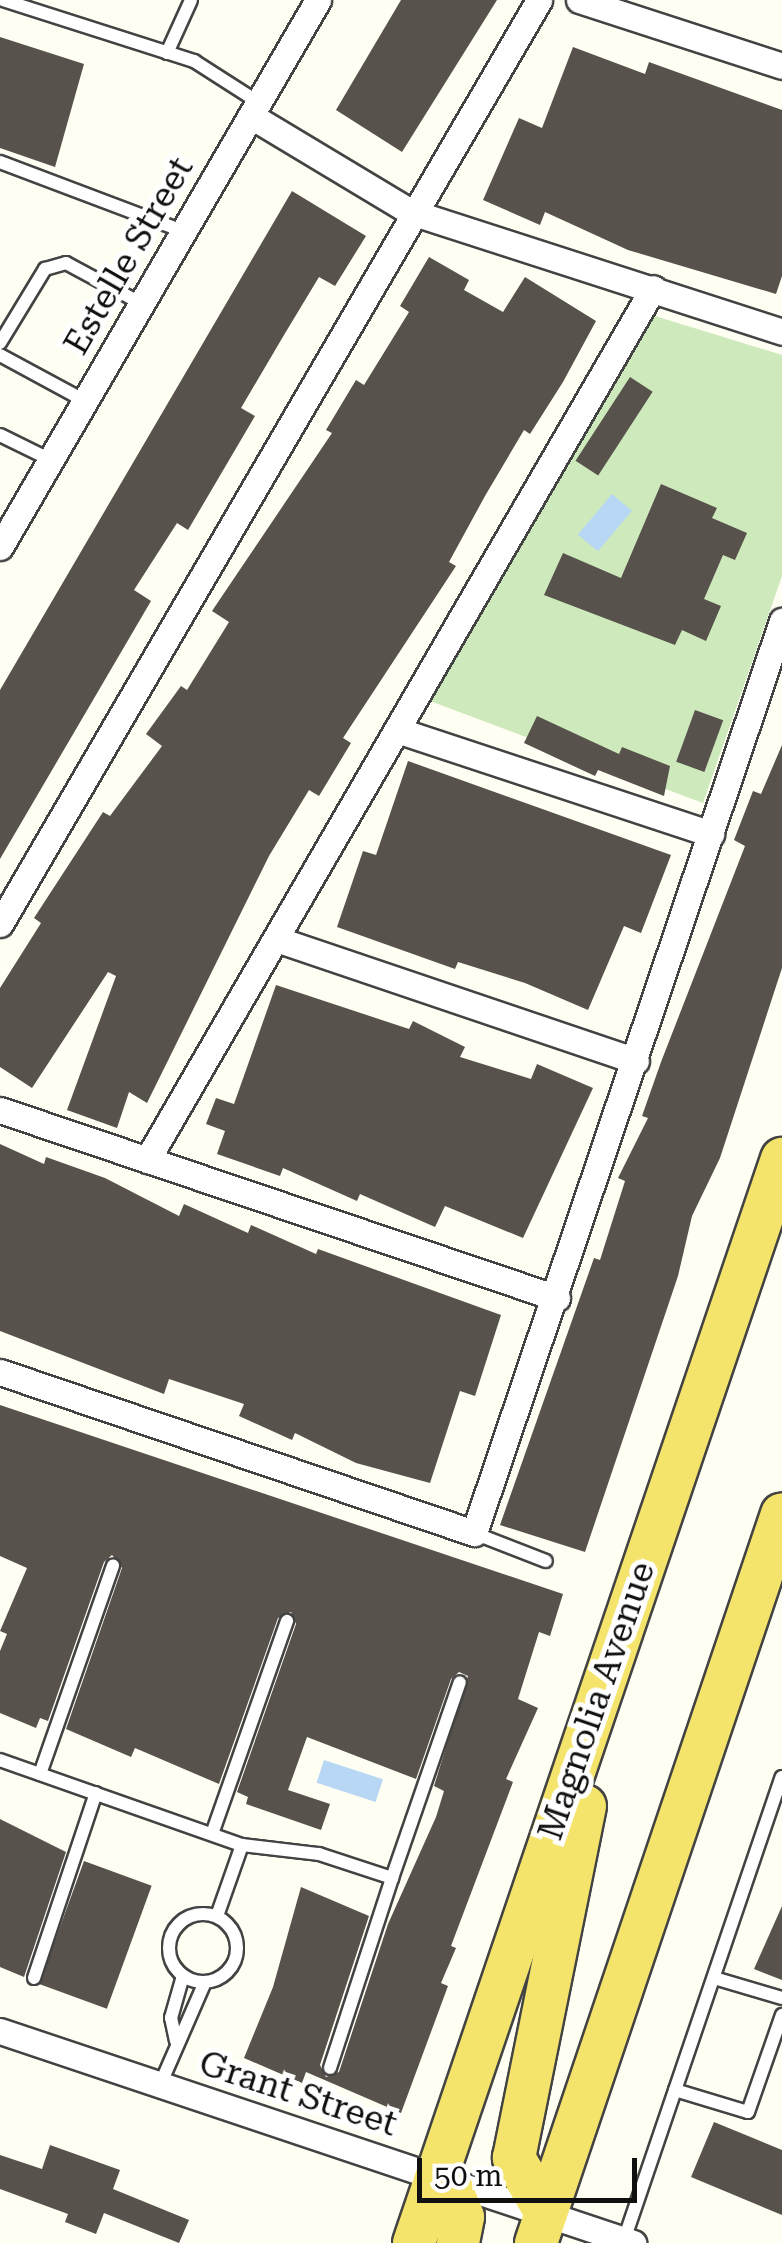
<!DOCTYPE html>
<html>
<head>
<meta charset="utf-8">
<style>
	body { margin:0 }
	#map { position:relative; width:782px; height:2243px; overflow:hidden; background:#fffef2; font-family:"Roboto Serif",serif }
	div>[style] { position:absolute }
	.green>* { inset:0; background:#cee9bc }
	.water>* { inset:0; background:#b8d7f5; transform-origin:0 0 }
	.building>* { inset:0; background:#58524c; transform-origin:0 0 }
	.roads { filter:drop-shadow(2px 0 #434343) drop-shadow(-2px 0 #434343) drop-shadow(0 2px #434343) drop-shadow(0 -2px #434343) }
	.lane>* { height:12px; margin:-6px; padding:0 6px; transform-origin:6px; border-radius:6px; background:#fff }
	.lane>.ring { margin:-6px; padding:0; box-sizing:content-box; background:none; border:12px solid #fff; border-radius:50% }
	.street>* { height:25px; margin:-12.5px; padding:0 12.5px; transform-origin:12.5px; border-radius:12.5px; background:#fff }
	.primary>* { height:42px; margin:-21px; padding:0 21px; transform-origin:21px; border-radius:21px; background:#f5e46c }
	span { translate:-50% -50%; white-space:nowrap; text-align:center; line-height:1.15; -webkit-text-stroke:10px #fff; paint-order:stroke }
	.street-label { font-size:35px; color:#101010 }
	.scale { position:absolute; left:417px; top:2158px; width:220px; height:45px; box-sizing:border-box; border:5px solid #101010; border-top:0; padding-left:12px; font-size:30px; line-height:35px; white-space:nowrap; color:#101010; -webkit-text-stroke:8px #fff; paint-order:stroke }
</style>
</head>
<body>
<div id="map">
	<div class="green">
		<i style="clip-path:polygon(655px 316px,782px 355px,782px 576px,703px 803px,430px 701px)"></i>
	</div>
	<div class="water">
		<i style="left:612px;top:494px;width:26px;height:53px;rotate:40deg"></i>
		<i style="left:324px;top:1760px;width:62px;height:24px;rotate:18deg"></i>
	</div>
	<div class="building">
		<i style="clip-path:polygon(401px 0,497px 0,402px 152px,336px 110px)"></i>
		<i style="clip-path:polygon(0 37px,84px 64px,55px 167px,0 148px)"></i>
		<i style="clip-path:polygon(573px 47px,645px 74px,649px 62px,782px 110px,782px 276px,776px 294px,628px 250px,545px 212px,540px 225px,483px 200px,519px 118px,542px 128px)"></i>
		<i style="clip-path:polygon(292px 191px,366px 236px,335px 286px,319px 277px,284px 335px,241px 408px,255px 416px,188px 530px,177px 523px,134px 590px,151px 601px,0 859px,0 690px)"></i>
		<i style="clip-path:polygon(429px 257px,469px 280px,464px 290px,503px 312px,525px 277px,596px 321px,563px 382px,530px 434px,524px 430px,485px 496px,449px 562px,456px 566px,343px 738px,351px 743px,319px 796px,309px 790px,269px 856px,147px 1103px,129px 1092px,117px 1128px,67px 1110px,116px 976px,108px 972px,32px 1088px,0 1067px,0 988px,41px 923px,34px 918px,103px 812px,110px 816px,162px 746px,146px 734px,181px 686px,187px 690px,229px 622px,212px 611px,332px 433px,326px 430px,356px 380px,364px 385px,409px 312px,400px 306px)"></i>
		<i style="left:630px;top:377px;width:27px;height:100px;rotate:33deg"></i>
		<i style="clip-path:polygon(661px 484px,717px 508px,712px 518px,747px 533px,735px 560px,723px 555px,704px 599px,721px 606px,706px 641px,682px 630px,675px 645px,544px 595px,563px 553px,621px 578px)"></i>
		<i style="left:695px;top:710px;width:30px;height:55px;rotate:20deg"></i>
		<i style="clip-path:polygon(537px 716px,619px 754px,622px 747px,670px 766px,664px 796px,598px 770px,595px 776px,524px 743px)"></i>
		<i style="clip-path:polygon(782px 745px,782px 968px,720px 1158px,692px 1216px,678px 1276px,585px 1552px,500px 1525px,594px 1258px,600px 1260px,625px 1181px,618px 1178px,648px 1118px,642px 1116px,661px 1062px,745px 846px,734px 840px,753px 791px,761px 794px)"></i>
		<i style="clip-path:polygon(408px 761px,671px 855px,641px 933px,624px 926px,588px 1010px,525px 983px,458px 962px,455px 969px,337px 927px,363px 851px,376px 855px)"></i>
		<i style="clip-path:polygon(276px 985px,409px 1029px,413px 1021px,465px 1047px,460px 1057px,531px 1079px,537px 1064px,593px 1088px,523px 1238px,445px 1206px,435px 1227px,360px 1194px,357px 1201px,283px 1168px,280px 1176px,217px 1154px,225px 1131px,206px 1124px,216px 1098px,234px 1104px)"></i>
		<i style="clip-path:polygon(0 1144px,44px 1164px,46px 1157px,105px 1178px,179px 1216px,184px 1204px,248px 1233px,251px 1225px,316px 1254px,318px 1249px,501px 1315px,475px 1396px,460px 1391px,430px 1483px,356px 1463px,295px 1433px,292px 1440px,239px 1416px,244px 1404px,169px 1379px,164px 1394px,0 1331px)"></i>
		<i style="clip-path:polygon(0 1405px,563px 1594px,550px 1636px,539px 1632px,518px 1699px,538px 1708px,506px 1779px,513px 1782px,451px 1946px,456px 1948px,441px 1983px,448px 1986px,401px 2113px,306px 2072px,302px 2083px,244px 2058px,273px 1987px,301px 1887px,369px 1916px,320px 2065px,326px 2077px,339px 2072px,388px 1924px,436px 1817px,444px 1791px,434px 1786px,468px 1676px,459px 1672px,451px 1679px,416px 1779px,307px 1737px,288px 1790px,330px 1804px,321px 1830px,246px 1804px,248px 1797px,237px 1792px,296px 1624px,291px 1612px,278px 1618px,219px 1784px,135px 1748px,131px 1757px,66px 1729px,122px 1568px,112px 1555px,104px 1562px,48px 1721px,40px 1718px,36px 1728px,0 1713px,0 1651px,7px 1634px,0 1631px,27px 1568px,0 1556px)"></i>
		<i style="clip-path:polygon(0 1819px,66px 1852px,24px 1977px,0 1967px)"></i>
		<i style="left:84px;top:1861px;width:72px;height:131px;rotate:20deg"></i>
		<i style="clip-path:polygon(782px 1906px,782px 1980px,754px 1969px)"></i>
		<i style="clip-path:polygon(714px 2122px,782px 2150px,782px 2215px,691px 2177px)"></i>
		<i style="clip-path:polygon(50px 2145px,120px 2170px,113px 2189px,189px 2220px,179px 2243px,104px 2213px,96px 2234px,65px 2222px,68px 2214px,0 2189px,0 2155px,42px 2169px)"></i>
	</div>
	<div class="roads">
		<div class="lane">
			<i style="left:3px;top:0;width:201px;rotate:17.7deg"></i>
			<i style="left:194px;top:61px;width:76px;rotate:32.6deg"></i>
			<i style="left:167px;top:53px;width:58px;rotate:-65.6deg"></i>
			<i style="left:0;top:162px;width:196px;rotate:20.7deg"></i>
			<i style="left:0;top:343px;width:87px;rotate:-58.7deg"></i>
			<i style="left:45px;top:269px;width:22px;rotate:-16deg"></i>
			<i style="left:66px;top:263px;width:86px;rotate:28.3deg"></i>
			<i style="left:0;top:355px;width:97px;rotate:28.4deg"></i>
			<i style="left:0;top:435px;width:57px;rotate:26.1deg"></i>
			<i style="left:474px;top:1533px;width:77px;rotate:21.3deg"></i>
			<i style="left:0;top:1760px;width:256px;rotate:19.4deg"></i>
			<i style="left:242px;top:1845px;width:75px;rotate:109.4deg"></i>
			<i style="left:40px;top:1774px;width:221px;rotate:-70.7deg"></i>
			<i style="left:212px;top:1834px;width:226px;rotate:-70.6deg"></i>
			<i style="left:242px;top:1845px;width:78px;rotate:6.7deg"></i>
			<i style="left:319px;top:1854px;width:77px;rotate:18.2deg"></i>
			<i style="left:392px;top:1878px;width:207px;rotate:-70.9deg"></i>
			<i class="ring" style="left:169px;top:1914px;width:56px;height:56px"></i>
			<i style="left:34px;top:1978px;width:195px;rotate:-71.5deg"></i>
			<i style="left:714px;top:1978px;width:71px;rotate:16.4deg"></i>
			<i style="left:176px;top:2041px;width:24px;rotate:-102deg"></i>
			<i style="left:171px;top:2018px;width:44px;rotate:-74.1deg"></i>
			<i style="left:330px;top:2068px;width:200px;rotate:-71.9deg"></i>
			<i style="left:160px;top:2085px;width:112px;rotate:-66.4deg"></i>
			<i style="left:675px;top:2090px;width:76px;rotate:16.8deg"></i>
			<i style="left:748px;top:2112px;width:103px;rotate:-70.7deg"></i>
			<i style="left:624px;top:2240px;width:489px;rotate:-71.2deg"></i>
		</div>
		<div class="street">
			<i style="left:579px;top:0;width:213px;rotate:18deg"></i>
			<i style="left:251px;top:116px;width:187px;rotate:31deg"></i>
			<i style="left:411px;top:212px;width:390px;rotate:17.9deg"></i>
			<i style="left:0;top:547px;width:633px;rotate:-59.83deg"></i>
			<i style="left:397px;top:730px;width:331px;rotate:18.3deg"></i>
			<i style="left:0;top:924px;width:1070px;rotate:-59.74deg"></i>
			<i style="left:276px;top:939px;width:380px;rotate:18.7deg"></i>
			<i style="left:0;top:1110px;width:588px;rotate:18.65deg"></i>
			<i style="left:147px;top:1160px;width:1008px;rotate:-59.87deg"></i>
			<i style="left:0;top:1372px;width:501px;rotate:18.76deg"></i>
			<i style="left:474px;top:1533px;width:963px;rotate:-71.34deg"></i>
			<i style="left:0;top:2031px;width:668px;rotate:18.52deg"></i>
		</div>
		<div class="primary">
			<i style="left:437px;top:2176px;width:21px;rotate:43deg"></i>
			<i style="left:452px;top:2190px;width:29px;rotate:68deg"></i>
			<i style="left:463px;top:2217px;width:26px;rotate:101deg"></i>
			<i style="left:546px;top:2213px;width:64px;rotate:-120.2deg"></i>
			<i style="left:514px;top:2158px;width:359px;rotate:-78.6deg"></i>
			<i style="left:414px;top:2243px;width:1145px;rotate:-71.25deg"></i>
			<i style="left:536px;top:2243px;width:769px;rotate:-71.35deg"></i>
		</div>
	</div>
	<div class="street-label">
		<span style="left:129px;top:256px;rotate:-60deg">Estelle Street</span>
		<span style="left:597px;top:1701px;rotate:-71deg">Magnolia Avenue</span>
		<span style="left:298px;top:2094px;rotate:18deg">Grant Street</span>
	</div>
	<div class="scale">50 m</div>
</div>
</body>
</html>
